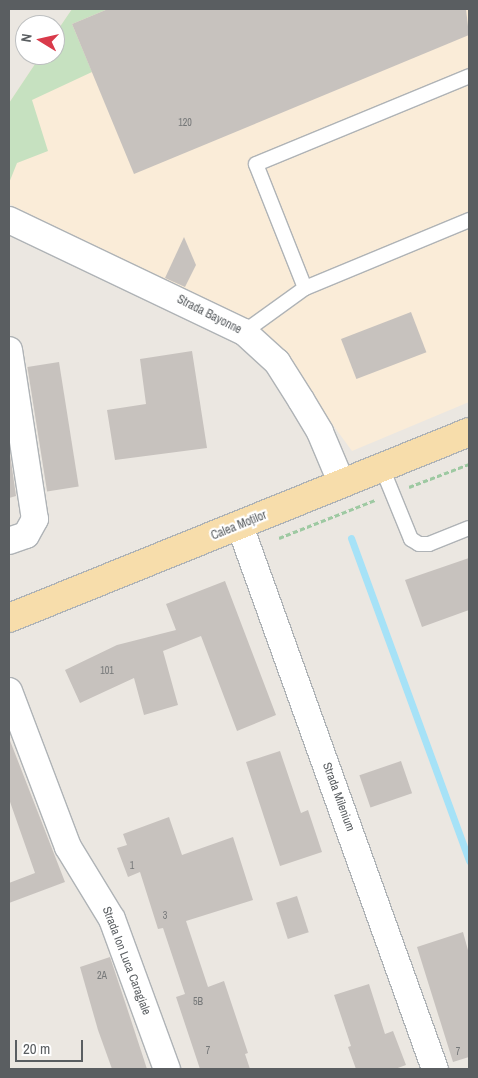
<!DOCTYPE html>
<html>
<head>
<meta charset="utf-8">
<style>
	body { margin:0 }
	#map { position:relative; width:478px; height:1078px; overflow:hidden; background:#ebe7e1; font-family:"Archivo Narrow",sans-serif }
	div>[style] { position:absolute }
	.commercial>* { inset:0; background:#faecd8 }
	.green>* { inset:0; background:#c6e1c0 }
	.stream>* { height:7px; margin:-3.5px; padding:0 3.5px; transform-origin:3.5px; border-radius:3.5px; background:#a6e2f7 }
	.building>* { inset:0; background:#c7c2be; transform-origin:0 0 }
	.path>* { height:3px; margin-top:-1.5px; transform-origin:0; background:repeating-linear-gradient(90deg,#9ec9a2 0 5px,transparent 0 7.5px) }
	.roads { filter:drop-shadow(1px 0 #afb3b6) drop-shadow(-1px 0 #afb3b6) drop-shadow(0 1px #afb3b6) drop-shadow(0 -1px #afb3b6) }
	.lane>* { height:14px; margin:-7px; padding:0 7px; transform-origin:7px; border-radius:7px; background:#fff }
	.street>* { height:26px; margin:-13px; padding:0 13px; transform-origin:13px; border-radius:13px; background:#fff }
	.primary>* { height:28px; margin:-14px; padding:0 14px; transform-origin:14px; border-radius:14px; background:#f7ddab }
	span { translate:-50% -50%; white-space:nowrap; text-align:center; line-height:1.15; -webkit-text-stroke:4.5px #fff; paint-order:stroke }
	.number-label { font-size:10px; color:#757778 }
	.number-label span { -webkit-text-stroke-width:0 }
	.street-label { font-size:12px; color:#5a5e61 }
	.frame { position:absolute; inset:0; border:10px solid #5a5e61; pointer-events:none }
	.north { position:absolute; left:15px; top:15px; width:50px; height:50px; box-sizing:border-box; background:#fff; border:1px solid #bdbfc0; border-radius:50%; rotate:279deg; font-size:14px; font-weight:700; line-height:20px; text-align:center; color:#5a5e61 }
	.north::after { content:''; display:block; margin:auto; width:18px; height:22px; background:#d93a4a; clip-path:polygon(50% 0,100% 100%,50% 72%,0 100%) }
	.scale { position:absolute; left:15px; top:1040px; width:68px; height:22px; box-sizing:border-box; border:2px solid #5a5e61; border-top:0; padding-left:6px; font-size:15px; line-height:18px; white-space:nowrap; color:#5a5e61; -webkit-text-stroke:4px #fff; paint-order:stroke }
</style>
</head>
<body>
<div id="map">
	<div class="commercial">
		<i style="clip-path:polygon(72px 9px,469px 9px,469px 402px,352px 451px,272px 342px,213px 305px,9px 204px,9px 103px,41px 55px,55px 55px,55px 34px)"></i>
	</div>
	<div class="green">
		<i style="clip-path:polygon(72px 9px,108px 9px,72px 24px,92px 72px,32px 100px,48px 151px,17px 163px,9px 183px,9px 103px,41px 55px,55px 55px,55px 34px)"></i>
	</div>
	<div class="stream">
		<i style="left:351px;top:538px;width:344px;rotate:69.9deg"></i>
	</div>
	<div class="building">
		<i style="clip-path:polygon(108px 9px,466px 9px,469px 35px,134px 174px,72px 24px)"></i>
		<i style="clip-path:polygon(184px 237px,196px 265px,185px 287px,165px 278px)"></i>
		<i style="left:411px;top:312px;width:43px;height:75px;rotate:69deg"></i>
		<i style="clip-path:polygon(192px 351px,207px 448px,115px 460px,107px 410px,146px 404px,140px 359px)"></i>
		<i style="left:59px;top:362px;width:126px;height:32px;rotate:81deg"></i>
		<i style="clip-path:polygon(9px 447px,16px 496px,9px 498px)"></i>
		<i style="clip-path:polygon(469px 558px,469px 610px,422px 627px,405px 580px)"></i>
		<i style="clip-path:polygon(225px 581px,276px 715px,237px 731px,201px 636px,163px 651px,178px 705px,144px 715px,134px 678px,80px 703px,65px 670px,117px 645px,176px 630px,166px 604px)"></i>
		<i style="clip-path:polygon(9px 738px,65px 882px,9px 903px,9px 883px,35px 873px,9px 799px)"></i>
		<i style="clip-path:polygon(280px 751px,301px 813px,308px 810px,322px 852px,280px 866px,246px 762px)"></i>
		<i style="left:401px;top:761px;width:34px;height:44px;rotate:71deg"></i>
		<i style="clip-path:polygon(169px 817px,182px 855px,233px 837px,253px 900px,186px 921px,208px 987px,224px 981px,248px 1053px,245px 1054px,250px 1069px,200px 1069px,176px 997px,185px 994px,163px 928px,158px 929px,140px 872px,128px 877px,117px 848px,127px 845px,123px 834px)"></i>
		<i style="left:297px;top:896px;width:38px;height:22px;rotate:72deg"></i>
		<i style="clip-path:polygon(463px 932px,469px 954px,469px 1057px,453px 1062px,417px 947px)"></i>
		<i style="clip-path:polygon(110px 957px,128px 1011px,147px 1069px,112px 1069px,98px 1030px,80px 967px)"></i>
		<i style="clip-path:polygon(369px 984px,385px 1034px,393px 1031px,406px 1065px,395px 1069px,356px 1069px,348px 1047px,351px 1046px,334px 995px)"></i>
	</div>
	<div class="path">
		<i style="left:409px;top:487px;width:64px;rotate:-21deg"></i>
		<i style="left:279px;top:538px;width:103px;rotate:-21.6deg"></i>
	</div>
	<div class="roads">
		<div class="lane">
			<i style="left:305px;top:288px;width:133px;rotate:-111.6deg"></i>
			<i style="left:256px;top:164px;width:230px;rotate:-22.4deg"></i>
			<i style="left:244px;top:332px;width:75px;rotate:-35.8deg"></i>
			<i style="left:305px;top:288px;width:178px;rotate:-22.5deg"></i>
			<i style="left:382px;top:468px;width:77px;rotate:67.8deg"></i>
			<i style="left:411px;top:539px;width:9px;rotate:32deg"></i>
			<i style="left:419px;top:544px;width:10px"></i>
			<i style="left:429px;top:544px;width:43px;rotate:-21.8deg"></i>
		</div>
		<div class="street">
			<i style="left:9px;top:220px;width:260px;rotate:25.5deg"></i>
			<i style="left:244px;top:332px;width:45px;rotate:42.3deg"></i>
			<i style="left:277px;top:362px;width:45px;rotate:57.7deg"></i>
			<i style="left:301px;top:400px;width:37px;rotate:59deg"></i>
			<i style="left:320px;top:432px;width:56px;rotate:67.1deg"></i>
			<i style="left:9px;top:350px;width:171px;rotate:81.3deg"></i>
			<i style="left:35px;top:519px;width:18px;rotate:119deg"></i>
			<i style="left:26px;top:535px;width:18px;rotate:161deg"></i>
			<i style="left:240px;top:526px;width:577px;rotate:70.25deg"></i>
			<i style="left:9px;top:691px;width:167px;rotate:69.3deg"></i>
			<i style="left:68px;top:847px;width:84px;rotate:58.6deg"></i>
			<i style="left:112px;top:919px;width:160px;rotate:69.9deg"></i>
		</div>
		<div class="primary">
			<i style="left:9px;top:618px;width:496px;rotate:-22deg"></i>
		</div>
	</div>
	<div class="number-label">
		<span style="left:185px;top:123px">120</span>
		<span style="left:107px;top:671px">101</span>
		<span style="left:132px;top:866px">1</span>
		<span style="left:165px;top:916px">3</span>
		<span style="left:102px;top:976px">2A</span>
		<span style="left:198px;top:1002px">5B</span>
		<span style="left:208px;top:1051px">7</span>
		<span style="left:458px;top:1052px">7</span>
	</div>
	<div class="street-label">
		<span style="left:209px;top:315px;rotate:27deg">Strada Bayonne</span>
		<span style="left:239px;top:526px;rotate:-22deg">Calea Moților</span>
		<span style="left:338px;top:797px;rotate:70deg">Strada Milenium</span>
		<span style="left:126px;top:961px;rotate:69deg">Strada Ion Luca Caragiale</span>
	</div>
	<div class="frame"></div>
	<div class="north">N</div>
	<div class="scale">20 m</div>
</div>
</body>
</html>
